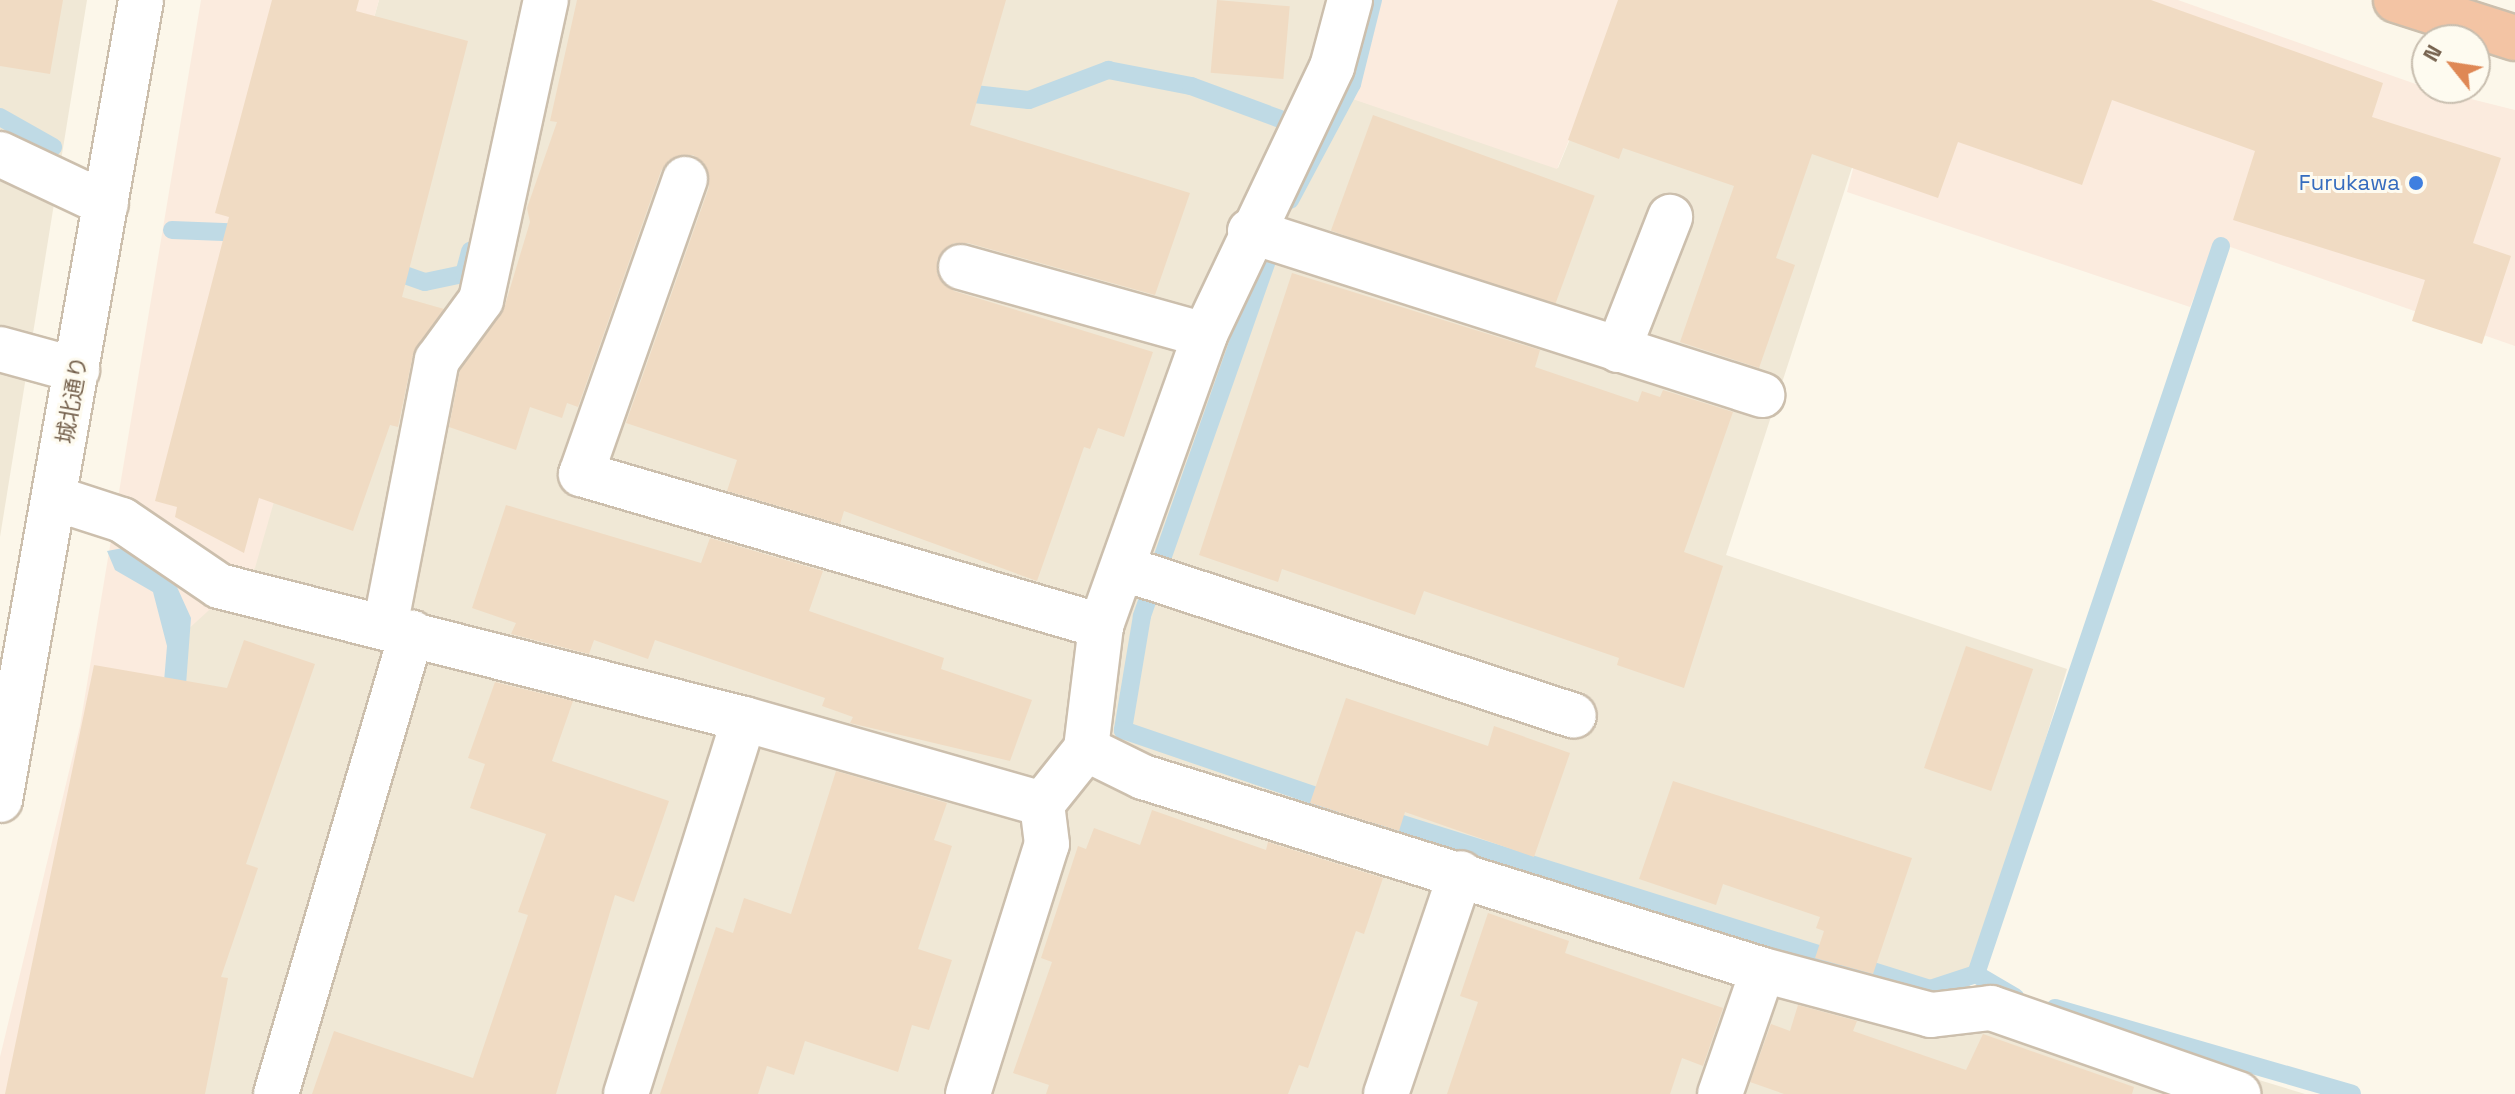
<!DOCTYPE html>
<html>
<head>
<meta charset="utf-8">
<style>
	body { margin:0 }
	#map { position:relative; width:2515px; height:1094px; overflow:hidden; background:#fcf7ea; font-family:"Space Grotesk","Noto Sans JP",sans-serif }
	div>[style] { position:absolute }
	.residential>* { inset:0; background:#f0e8d6 }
	.commercial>* { inset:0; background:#fbebde }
	.water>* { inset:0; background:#bfdae5 }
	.stream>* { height:18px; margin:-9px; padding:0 9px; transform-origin:9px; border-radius:9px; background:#bfdae5 }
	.building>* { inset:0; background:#f0dbc3; transform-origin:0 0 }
	.roads { filter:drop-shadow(2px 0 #ccbfad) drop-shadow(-2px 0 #ccbfad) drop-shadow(0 2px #ccbfad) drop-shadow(0 -2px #ccbfad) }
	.minor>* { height:44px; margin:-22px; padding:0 22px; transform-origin:22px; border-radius:22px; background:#fff }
	.highway>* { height:44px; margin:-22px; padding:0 22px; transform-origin:22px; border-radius:22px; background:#f3c4a4 }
	.dots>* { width:22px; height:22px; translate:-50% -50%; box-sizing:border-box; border:4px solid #fefbf0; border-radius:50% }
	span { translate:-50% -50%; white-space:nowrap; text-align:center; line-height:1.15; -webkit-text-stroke:6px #fefbf0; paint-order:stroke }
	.shop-label { font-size:22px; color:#366cbe }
	.right { translate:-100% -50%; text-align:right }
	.street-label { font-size:22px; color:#76624e }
	.north { position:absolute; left:2411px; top:24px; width:80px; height:80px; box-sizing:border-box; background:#fefbf0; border:2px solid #c8beaf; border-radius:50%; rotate:300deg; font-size:22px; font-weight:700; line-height:32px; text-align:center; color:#76624e }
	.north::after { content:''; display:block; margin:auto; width:28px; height:36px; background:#df8855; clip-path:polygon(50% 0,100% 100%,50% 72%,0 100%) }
</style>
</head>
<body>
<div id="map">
	<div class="residential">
		<i style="clip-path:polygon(0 0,87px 0,0 537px)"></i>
		<i style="clip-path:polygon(379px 0,1325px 0,1304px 82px,1558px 168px,1604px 57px,1859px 146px,1726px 555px,2067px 669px,1968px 992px,2305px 1094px,93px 1094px,184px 633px,317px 221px)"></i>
	</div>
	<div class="commercial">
		<i style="clip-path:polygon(201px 0,379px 0,317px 221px,341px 268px,255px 568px,184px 633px,93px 1094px,0 1094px,0 1057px,80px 726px)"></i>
		<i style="clip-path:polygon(1325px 0,2178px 0,2427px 88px,2515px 110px,2515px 346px,2216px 242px,2190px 307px,1847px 192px,1859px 146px,1603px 58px,1557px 169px,1303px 82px)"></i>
	</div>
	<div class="water">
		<i style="clip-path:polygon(123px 548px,172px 576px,191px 618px,182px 738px,82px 1094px,160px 729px,167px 646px,153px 592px,115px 570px,107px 551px)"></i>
	</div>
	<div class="stream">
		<i style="left:956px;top:92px;width:73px;rotate:6.3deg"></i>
		<i style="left:1029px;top:100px;width:85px;rotate:-20.8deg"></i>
		<i style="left:1108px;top:70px;width:85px;rotate:10.9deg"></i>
		<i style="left:1191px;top:86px;width:95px;rotate:20.3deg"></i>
		<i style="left:0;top:117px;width:61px;rotate:29.5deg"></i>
		<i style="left:1290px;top:200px;width:132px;rotate:-61.9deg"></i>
		<i style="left:1352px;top:84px;width:87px;rotate:-76deg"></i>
		<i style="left:172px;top:230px;width:77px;rotate:2.2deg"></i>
		<i style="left:1275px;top:238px;width:401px;rotate:109.4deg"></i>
		<i style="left:1142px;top:616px;width:116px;rotate:99.5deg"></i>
		<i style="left:1123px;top:730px;width:225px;rotate:18.9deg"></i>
		<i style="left:385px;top:268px;width:42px;rotate:19.3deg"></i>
		<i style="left:425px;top:282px;width:40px;rotate:-12deg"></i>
		<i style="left:464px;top:274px;width:24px;rotate:-75deg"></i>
		<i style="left:1380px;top:817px;width:576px;rotate:17.37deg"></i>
		<i style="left:1930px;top:989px;width:48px;rotate:-18.1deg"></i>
		<i style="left:2015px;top:997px;width:45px;rotate:-149.5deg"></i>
		<i style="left:1976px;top:974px;width:768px;rotate:-71.4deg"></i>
		<i style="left:2055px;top:1008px;width:309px;rotate:16.1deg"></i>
	</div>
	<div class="building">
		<i style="clip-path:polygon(0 0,63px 0,50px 74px,0 66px)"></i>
		<i style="clip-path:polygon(272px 0,359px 0,356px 11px,468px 41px,402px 297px,444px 309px,413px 355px,398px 427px,390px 425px,353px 531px,259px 498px,244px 553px,175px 517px,177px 507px,155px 501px,229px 217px,215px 213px)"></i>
		<i style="clip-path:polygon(577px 0,1006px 0,970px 125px,1190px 193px,1155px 295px,968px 243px,954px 243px,937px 260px,937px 274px,954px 291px,1153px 352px,1124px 437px,1098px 428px,1090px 449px,1084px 447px,1037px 581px,844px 511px,840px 524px,727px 491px,737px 460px,626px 423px,709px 187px,704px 163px,693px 155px,669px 160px,661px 171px,578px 407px,567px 403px,562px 418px,530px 407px,516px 450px,449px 427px,460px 370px,505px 305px,530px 222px,527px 208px,557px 122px,550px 121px)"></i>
		<i style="left:1217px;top:0;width:73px;height:73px;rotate:5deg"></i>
		<i style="clip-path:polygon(1618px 0,2151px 0,2383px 83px,2372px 117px,2501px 158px,2473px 243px,2511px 256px,2482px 344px,2412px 321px,2425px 280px,2233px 220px,2255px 151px,2112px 100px,2082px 185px,1958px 142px,1938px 198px,1812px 154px,1776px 258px,1795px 265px,1759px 368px,1680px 342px,1734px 186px,1623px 148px,1619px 159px,1568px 140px)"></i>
		<i style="left:1373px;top:115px;width:236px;height:123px;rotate:20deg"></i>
		<i style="clip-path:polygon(1292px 273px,1540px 350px,1535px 367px,1638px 402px,1642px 391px,1660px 397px,1663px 390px,1733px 412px,1684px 552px,1723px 566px,1684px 688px,1617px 665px,1619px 658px,1424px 591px,1415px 615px,1282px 569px,1278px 582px,1199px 555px)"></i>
		<i style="clip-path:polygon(506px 505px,701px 563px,710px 538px,823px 571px,809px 611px,944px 658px,941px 669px,1032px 700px,1010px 761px,850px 723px,853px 717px,822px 706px,825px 698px,655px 640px,648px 659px,594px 640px,589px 654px,511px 634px,516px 623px,472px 608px)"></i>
		<i style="clip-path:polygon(244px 640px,315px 664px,246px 864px,258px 868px,221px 977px,228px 978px,205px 1094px,5px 1094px,94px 665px,227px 688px)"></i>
		<i style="left:1966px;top:646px;width:71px;height:129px;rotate:19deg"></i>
		<i style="clip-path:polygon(495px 682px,573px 701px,552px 761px,669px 801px,634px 902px,615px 895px,556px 1094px,312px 1094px,334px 1031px,473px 1078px,528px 915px,518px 912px,546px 834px,470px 808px,485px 764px,468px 758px)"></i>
		<i style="clip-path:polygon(1346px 698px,1488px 746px,1494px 726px,1570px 753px,1534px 857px,1405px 812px,1399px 831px,1310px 803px)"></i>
		<i style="clip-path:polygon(836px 771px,947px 803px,934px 840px,952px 846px,918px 949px,952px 960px,929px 1030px,912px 1025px,898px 1072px,805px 1041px,794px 1075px,767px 1066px,758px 1094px,660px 1094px,716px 927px,733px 933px,744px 898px,791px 914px)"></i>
		<i style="clip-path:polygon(1673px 781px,1912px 858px,1873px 974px,1815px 958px,1824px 931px,1816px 928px,1820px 917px,1723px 884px,1716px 905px,1639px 879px)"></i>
		<i style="clip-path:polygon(1152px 810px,1266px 850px,1268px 842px,1383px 878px,1364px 934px,1356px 931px,1308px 1068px,1299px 1065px,1288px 1094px,1046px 1094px,1049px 1085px,1013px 1073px,1052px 962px,1041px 958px,1078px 846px,1086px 849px,1094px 828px,1140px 845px)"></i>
		<i style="clip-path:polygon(1488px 913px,1569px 941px,1565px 953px,1723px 1008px,1703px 1066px,1682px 1058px,1670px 1094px,1447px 1094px,1478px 1002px,1460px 996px)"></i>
		<i style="clip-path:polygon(1798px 1005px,1857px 1021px,1853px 1031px,1966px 1070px,1983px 1034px,2134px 1087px,2132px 1094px,1784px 1094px,1750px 1082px,1771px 1024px,1790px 1031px)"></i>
	</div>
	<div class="roads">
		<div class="minor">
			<i style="left:1350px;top:0;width:69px;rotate:105deg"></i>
			<i style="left:1332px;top:67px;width:297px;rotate:115.4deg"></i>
			<i style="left:1205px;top:335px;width:309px;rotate:109.7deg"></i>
			<i style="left:1101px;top:626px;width:124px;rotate:97deg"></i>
			<i style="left:1086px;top:749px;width:64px;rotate:26.2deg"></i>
			<i style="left:1143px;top:777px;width:649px;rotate:17.29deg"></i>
			<i style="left:1763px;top:970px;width:174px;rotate:15deg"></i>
			<i style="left:1931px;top:1015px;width:60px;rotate:-6.7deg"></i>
			<i style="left:1991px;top:1008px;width:262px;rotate:19.2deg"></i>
			<i style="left:0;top:154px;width:117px;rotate:25.3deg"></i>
			<i style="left:685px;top:179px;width:313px;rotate:109.4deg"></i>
			<i style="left:581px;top:474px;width:542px;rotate:16.29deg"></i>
			<i style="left:1250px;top:231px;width:538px;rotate:17.76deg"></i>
			<i style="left:961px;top:267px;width:253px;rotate:15.6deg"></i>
			<i style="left:0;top:349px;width:80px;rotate:15.3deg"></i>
			<i style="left:1618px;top:350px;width:143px;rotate:-68.6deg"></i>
			<i style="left:54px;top:498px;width:71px;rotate:17.9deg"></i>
			<i style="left:122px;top:520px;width:117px;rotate:34.2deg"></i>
			<i style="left:219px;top:586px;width:542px;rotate:14.22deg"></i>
			<i style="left:744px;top:719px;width:310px;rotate:15.9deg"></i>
			<i style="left:1042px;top:804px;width:70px;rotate:-51.3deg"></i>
			<i style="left:1125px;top:569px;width:472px;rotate:18.1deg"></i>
			<i style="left:385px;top:627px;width:272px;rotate:-79deg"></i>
			<i style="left:437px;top:360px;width:74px;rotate:-53.7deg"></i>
			<i style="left:481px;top:300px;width:307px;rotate:-77.8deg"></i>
			<i style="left:0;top:800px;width:812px;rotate:-80deg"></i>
			<i style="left:276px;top:1094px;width:481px;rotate:-73.6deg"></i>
			<i style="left:626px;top:1094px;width:393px;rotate:-72.5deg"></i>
			<i style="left:968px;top:1094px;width:262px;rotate:-72.5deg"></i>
			<i style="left:1047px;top:844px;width:40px;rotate:-97.1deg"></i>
			<i style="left:1386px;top:1094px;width:233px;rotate:-71.3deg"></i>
			<i style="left:1720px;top:1094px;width:131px;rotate:-70.9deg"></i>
		</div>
		<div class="highway">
			<i style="left:2396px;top:0;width:125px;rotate:17.7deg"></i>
		</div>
	</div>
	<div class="dots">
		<i style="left:2416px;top:183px;background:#3f7fe0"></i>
	</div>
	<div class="shop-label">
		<span class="right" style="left:2400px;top:183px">Furukawa</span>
	</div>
	<div class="street-label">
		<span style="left:72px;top:400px;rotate:-80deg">城北通り</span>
	</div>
	<div class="north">N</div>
</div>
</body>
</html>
